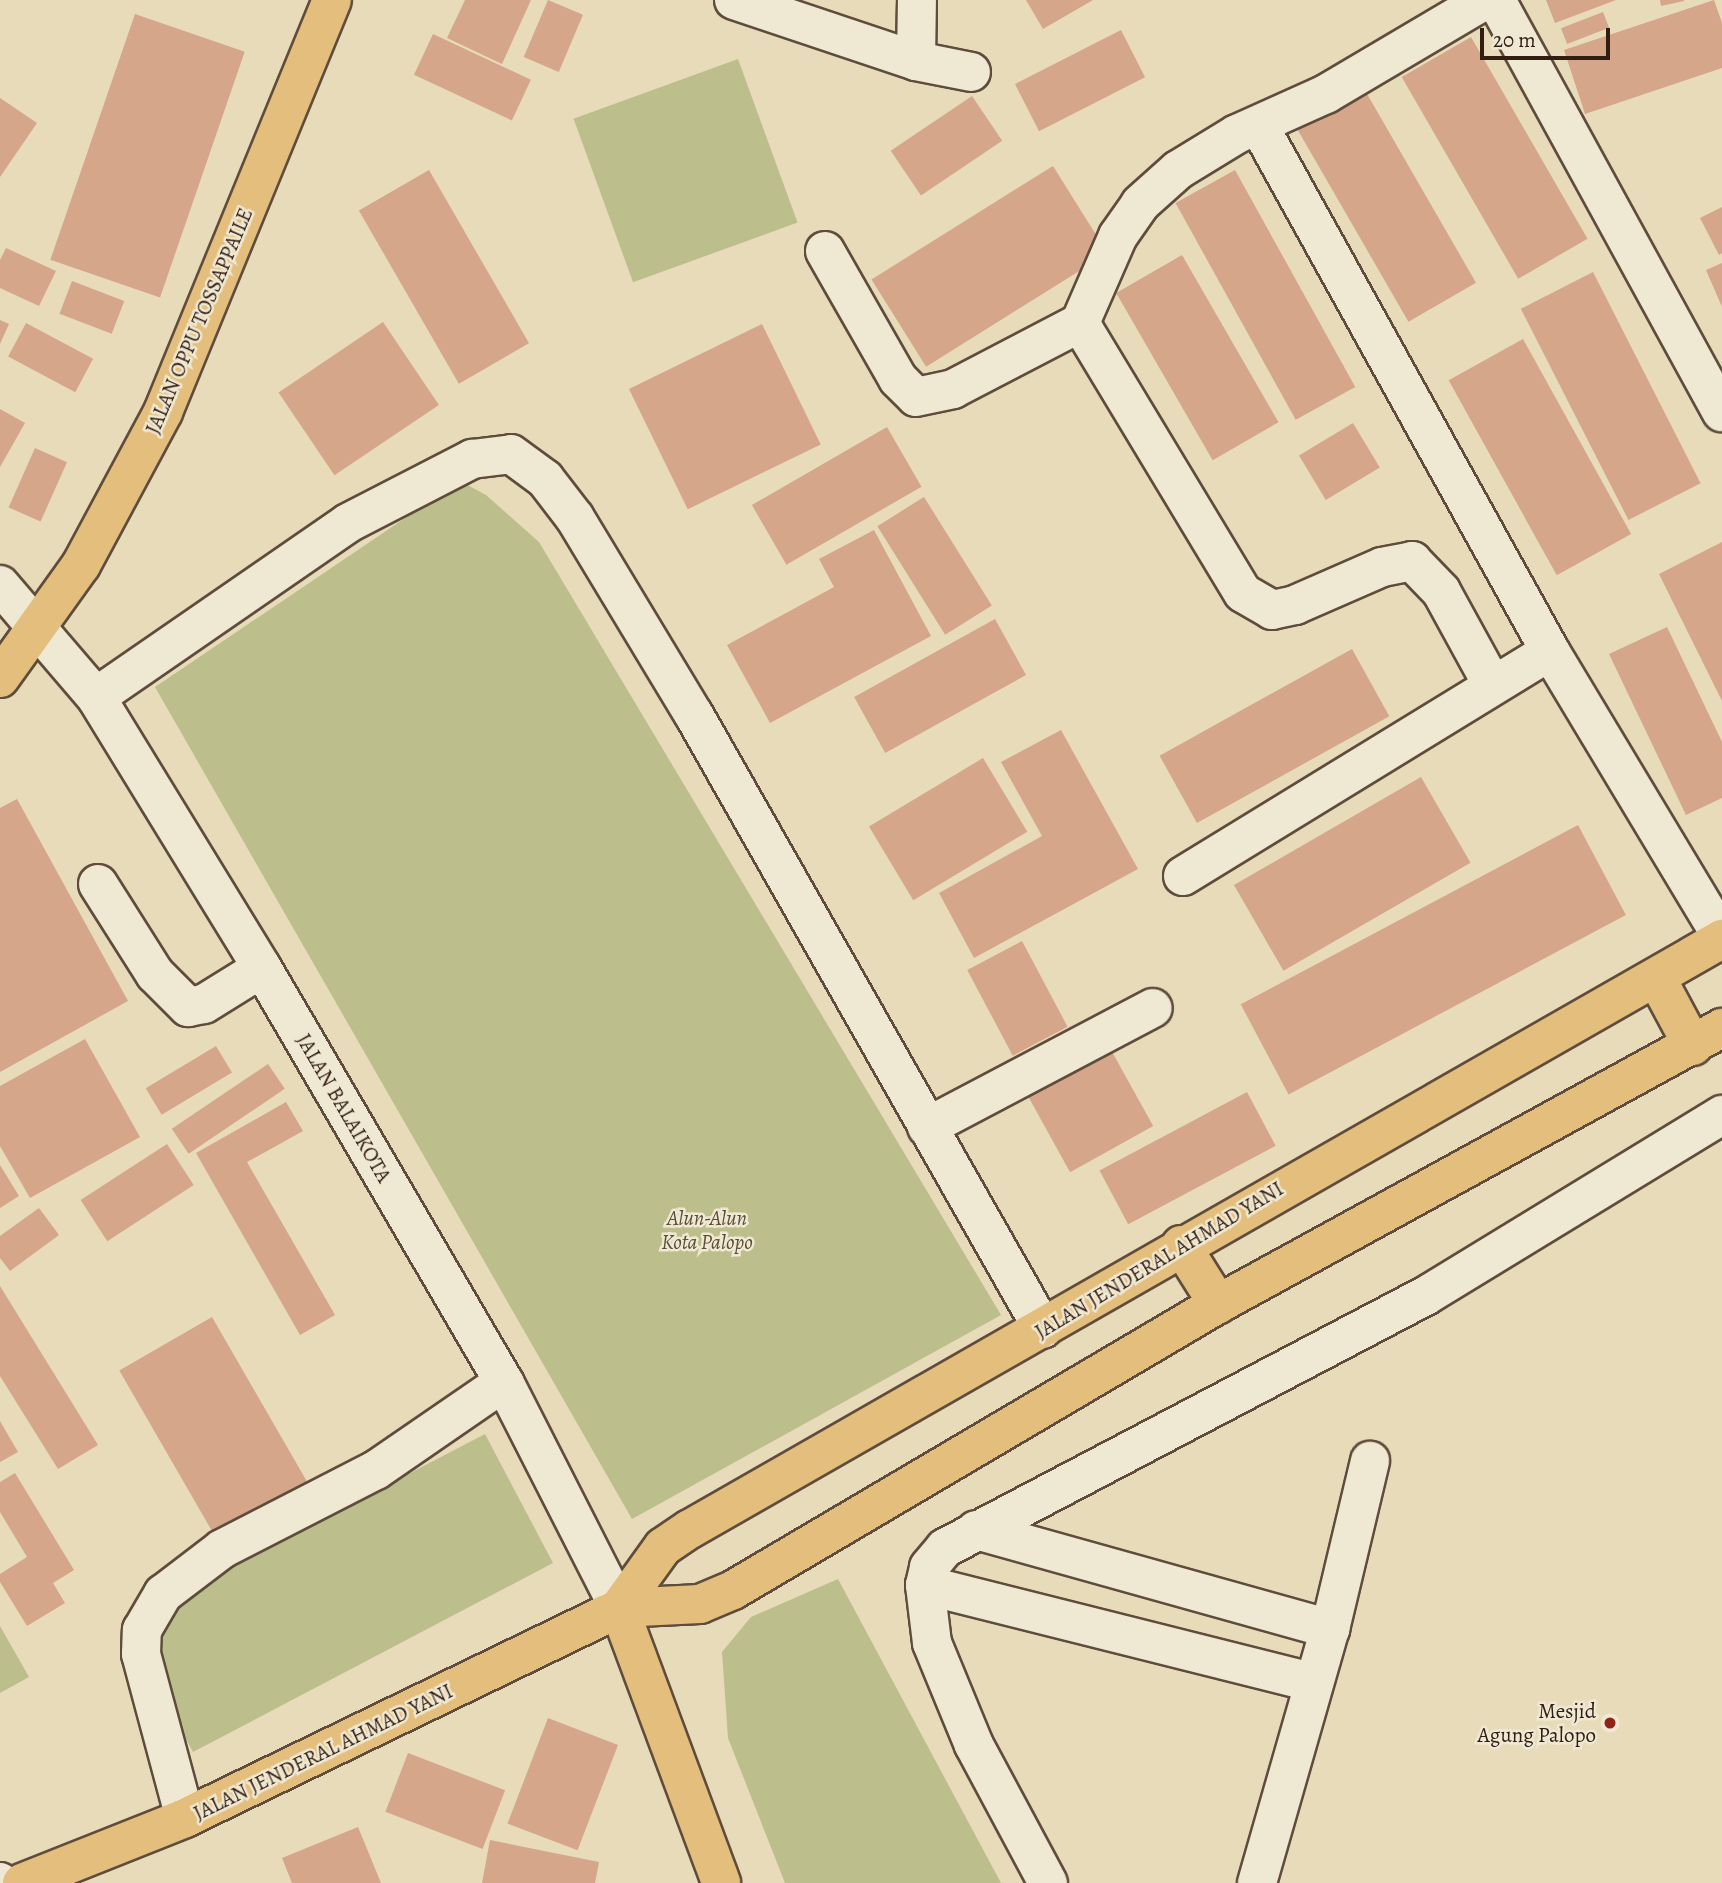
<!DOCTYPE html>
<html>
<head>
<meta charset="utf-8">
<style>
	body { margin:0 }
	#map { position:relative; width:1722px; height:1883px; overflow:hidden; background:#e7dbb9; font-family:Alegreya,serif }
	div>[style] { position:absolute }
	.green>* { inset:0; background:#bcbe8b; transform-origin:0 0 }
	.building>* { inset:0; background:#d5a689; transform-origin:0 0 }
	.roads { filter:drop-shadow(2px 0 #5f4c3c) drop-shadow(-2px 0 #5f4c3c) drop-shadow(0 2px #5f4c3c) drop-shadow(0 -2px #5f4c3c) }
	.minor>* { height:38px; margin:-19px; padding:0 19px; transform-origin:19px; border-radius:19px; background:#efe8d2 }
	.major>* { height:38px; margin:-19px; padding:0 19px; transform-origin:19px; border-radius:19px; background:#e4be7c }
	.highway>* { height:38px; margin:-19px; padding:0 19px; transform-origin:19px; border-radius:19px; background:#e4be7c }
	.dots>* { width:19px; height:19px; translate:-50% -50%; box-sizing:border-box; border:4px solid #efe8d2; border-radius:50% }
	span { translate:-50% -50%; white-space:nowrap; text-align:center; line-height:1.15; -webkit-text-stroke:5px #efe8d2; paint-order:stroke }
	.street-label { font-size:21px; color:#321d13 }
	.park-label { font-size:21px; color:#5b4d37; font-style:italic }
	.poi-label { font-size:21px; color:#321d13 }
	.right { translate:-100% -50%; text-align:right }
	.scale { position:absolute; left:1480px; top:28px; width:130px; height:32px; box-sizing:border-box; border:4px solid #321d13; border-top:0; padding-left:9px; font-size:21px; line-height:24px; white-space:nowrap; color:#321d13; -webkit-text-stroke:5px #efe8d2; paint-order:stroke }
</style>
</head>
<body>
<div id="map">
	<div class="green">
		<i style="left:738px;top:59px;width:174px;height:175px;rotate:70deg"></i>
		<i style="clip-path:polygon(460px 481px,486px 495px,539px 542px,1001px 1315px,632px 1519px,155px 687px)"></i>
		<i style="clip-path:polygon(485px 1434px,553px 1563px,193px 1752px,156px 1684px,157px 1651px,166px 1617px,184px 1591px)"></i>
		<i style="clip-path:polygon(838px 1579px,1001px 1883px,785px 1883px,728px 1738px,722px 1652px,751px 1617px)"></i>
		<i style="clip-path:polygon(0 1626px,29px 1677px,0 1693px)"></i>
	</div>
	<div class="building">
		<i style="clip-path:polygon(465px 0,531px 0,502px 64px,447px 38px)"></i>
		<i style="left:548px;top:0;width:38px;height:62px;rotate:23deg"></i>
		<i style="clip-path:polygon(1026px 0,1093px 0,1043px 29px)"></i>
		<i style="clip-path:polygon(1546px 0,1616px 0,1555px 23px)"></i>
		<i style="clip-path:polygon(1660px 0,1684px 0,1684px 1px,1661px 6px)"></i>
		<i style="clip-path:polygon(1714px 0,1722px 23px,1722px 68px,1585px 114px,1564px 50px)"></i>
		<i style="left:1603px;top:12px;width:17px;height:45px;rotate:69deg"></i>
		<i style="left:135px;top:14px;width:116px;height:260px;rotate:19deg"></i>
		<i style="left:1121px;top:30px;width:53px;height:119px;rotate:63deg"></i>
		<i style="left:433px;top:34px;width:108px;height:45px;rotate:25deg"></i>
		<i style="left:1471px;top:37px;width:233px;height:80px;rotate:60deg"></i>
		<i style="left:1363px;top:87px;width:226px;height:78px;rotate:60deg"></i>
		<i style="left:972px;top:96px;width:54px;height:98px;rotate:56deg"></i>
		<i style="clip-path:polygon(0 98px,37px 123px,0 177px)"></i>
		<i style="left:1053px;top:166px;width:103px;height:214px;rotate:58deg"></i>
		<i style="left:429px;top:170px;width:200px;height:81px;rotate:60deg"></i>
		<i style="left:1235px;top:170px;width:248px;height:68px;rotate:61deg"></i>
		<i style="clip-path:polygon(1722px 207px,1722px 253px,1719px 255px,1700px 218px)"></i>
		<i style="clip-path:polygon(6px 248px,56px 271px,39px 306px,0 288px,0 260px)"></i>
		<i style="left:1182px;top:255px;width:193px;height:76px;rotate:60deg"></i>
		<i style="clip-path:polygon(1722px 263px,1722px 307px,1706px 270px)"></i>
		<i style="left:1593px;top:272px;width:237px;height:81px;rotate:63deg"></i>
		<i style="left:72px;top:281px;width:56px;height:35px;rotate:21deg"></i>
		<i style="clip-path:polygon(0 320px,9px 324px,0 344px)"></i>
		<i style="left:383px;top:322px;width:100px;height:126px;rotate:56deg"></i>
		<i style="left:26px;top:323px;width:76px;height:38px;rotate:28deg"></i>
		<i style="left:762px;top:324px;width:134px;height:148px;rotate:64deg"></i>
		<i style="left:1523px;top:339px;width:223px;height:85px;rotate:61deg"></i>
		<i style="clip-path:polygon(0 409px,25px 423px,0 467px)"></i>
		<i style="left:1353px;top:423px;width:52px;height:63px;rotate:59deg"></i>
		<i style="left:887px;top:427px;width:69px;height:156px;rotate:60deg"></i>
		<i style="left:35px;top:448px;width:35px;height:65px;rotate:24deg"></i>
		<i style="left:924px;top:497px;width:128px;height:55px;rotate:58deg"></i>
		<i style="clip-path:polygon(874px 530px,931px 636px,770px 723px,727px 645px,834px 587px,819px 559px)"></i>
		<i style="clip-path:polygon(1722px 542px,1722px 701px,1659px 574px)"></i>
		<i style="left:995px;top:619px;width:64px;height:161px;rotate:61deg"></i>
		<i style="clip-path:polygon(1667px 627px,1722px 742px,1722px 798px,1686px 815px,1609px 654px)"></i>
		<i style="left:1352px;top:649px;width:77px;height:220px;rotate:61deg"></i>
		<i style="clip-path:polygon(1061px 730px,1138px 869px,974px 958px,939px 893px,1042px 836px,1001px 762px)"></i>
		<i style="left:983px;top:758px;width:86px;height:133px;rotate:59deg"></i>
		<i style="left:1421px;top:777px;width:99px;height:216px;rotate:60deg"></i>
		<i style="clip-path:polygon(17px 799px,128px 1001px,0 1072px,0 808px)"></i>
		<i style="left:1578px;top:825px;width:102px;height:382px;rotate:62deg"></i>
		<i style="left:1022px;top:941px;width:97px;height:62px;rotate:62deg"></i>
		<i style="clip-path:polygon(85px 1039px,140px 1137px,30px 1198px,0 1146px,0 1086px)"></i>
		<i style="left:216px;top:1046px;width:31px;height:82px;rotate:59deg"></i>
		<i style="left:1111px;top:1050px;width:87px;height:95px;rotate:61deg"></i>
		<i style="left:268px;top:1064px;width:30px;height:116px;rotate:56deg"></i>
		<i style="left:1247px;top:1092px;width:61px;height:167px;rotate:62deg"></i>
		<i style="clip-path:polygon(286px 1102px,303px 1131px,247px 1162px,335px 1315px,300px 1335px,196px 1153px)"></i>
		<i style="left:167px;top:1144px;width:49px;height:103px;rotate:57deg"></i>
		<i style="clip-path:polygon(0 1165px,19px 1196px,0 1208px)"></i>
		<i style="clip-path:polygon(39px 1208px,59px 1235px,10px 1271px,0 1258px,0 1236px)"></i>
		<i style="clip-path:polygon(0 1286px,98px 1445px,58px 1469px,0 1376px)"></i>
		<i style="left:212px;top:1317px;width:191px;height:107px;rotate:60deg"></i>
		<i style="clip-path:polygon(0 1421px,18px 1452px,0 1462px)"></i>
		<i style="clip-path:polygon(15px 1473px,74px 1570px,53px 1583px,65px 1603px,27px 1626px,0 1582px,0 1574px,27px 1557px,0 1512px,0 1482px)"></i>
		<i style="left:548px;top:1718px;width:75px;height:113px;rotate:21deg"></i>
		<i style="left:408px;top:1753px;width:104px;height:63px;rotate:21deg"></i>
		<i style="clip-path:polygon(358px 1827px,381px 1883px,292px 1883px,282px 1858px)"></i>
		<i style="clip-path:polygon(490px 1840px,599px 1862px,595px 1883px,482px 1883px)"></i>
	</div>
	<div class="roads">
		<div class="minor">
			<i style="left:734px;top:0;width:192px;rotate:18.5deg"></i>
			<i style="left:916px;top:61px;width:56px;rotate:11.3deg"></i>
			<i style="left:1496px;top:0;width:470px;rotate:61.3deg"></i>
			<i style="left:916px;top:61px;width:61px;rotate:-89.1deg"></i>
			<i style="left:1259px;top:126px;width:600px;rotate:61deg"></i>
			<i style="left:1550px;top:651px;width:334px;rotate:59deg"></i>
			<i style="left:825px;top:251px;width:147px;rotate:60.3deg"></i>
			<i style="left:898px;top:379px;width:25px;rotate:45deg"></i>
			<i style="left:916px;top:397px;width:38px;rotate:-12deg"></i>
			<i style="left:953px;top:389px;width:143px;rotate:-27.5deg"></i>
			<i style="left:1080px;top:323px;width:315px;rotate:58.9deg"></i>
			<i style="left:1243px;top:593px;width:34px;rotate:30deg"></i>
			<i style="left:1272px;top:610px;width:24px;rotate:-12deg"></i>
			<i style="left:1295px;top:605px;width:95px;rotate:-23.6deg"></i>
			<i style="left:1382px;top:567px;width:31px;rotate:-11deg"></i>
			<i style="left:1412px;top:561px;width:42px;rotate:46deg"></i>
			<i style="left:1441px;top:591px;width:106px;rotate:61.3deg"></i>
			<i style="left:1080px;top:323px;width:95px;rotate:-66.4deg"></i>
			<i style="left:1118px;top:236px;width:39px;rotate:-55deg"></i>
			<i style="left:1140px;top:204px;width:51px;rotate:-41.8deg"></i>
			<i style="left:1178px;top:170px;width:69px;rotate:-31.4deg"></i>
			<i style="left:1237px;top:134px;width:98px;rotate:-24.2deg"></i>
			<i style="left:1326px;top:94px;width:185px;rotate:-30.6deg"></i>
			<i style="left:0;top:585px;width:148px;rotate:49.4deg"></i>
			<i style="left:96px;top:697px;width:318px;rotate:58.5deg"></i>
			<i style="left:262px;top:968px;width:480px;rotate:59.7deg"></i>
			<i style="left:504px;top:1382px;width:254px;rotate:63deg"></i>
			<i style="left:96px;top:697px;width:306px;rotate:-34.6deg"></i>
			<i style="left:348px;top:523px;width:140px;rotate:-27.3deg"></i>
			<i style="left:472px;top:459px;width:39px;rotate:-7deg"></i>
			<i style="left:511px;top:454px;width:42px;rotate:36.3deg"></i>
			<i style="left:545px;top:479px;width:49px;rotate:52.4deg"></i>
			<i style="left:575px;top:518px;width:230px;rotate:58.9deg"></i>
			<i style="left:694px;top:715px;width:706px;rotate:60.39deg"></i>
			<i style="left:1183px;top:876px;width:430px;rotate:-31.5deg"></i>
			<i style="left:98px;top:884px;width:107px;rotate:57.7deg"></i>
			<i style="left:155px;top:974px;width:47px;rotate:45deg"></i>
			<i style="left:188px;top:1007px;width:16px;rotate:-11deg"></i>
			<i style="left:204px;top:1004px;width:68px;rotate:-31.8deg"></i>
			<i style="left:927px;top:1127px;width:255px;rotate:-27.8deg"></i>
			<i style="left:976px;top:1530px;width:368px;rotate:15.6deg"></i>
			<i style="left:925px;top:1585px;width:401px;rotate:14.1deg"></i>
			<i style="left:185px;top:1818px;width:170px;rotate:-105deg"></i>
			<i style="left:141px;top:1654px;width:24px;rotate:-88deg"></i>
			<i style="left:142px;top:1630px;width:42px;rotate:-59.7deg"></i>
			<i style="left:163px;top:1594px;width:74px;rotate:-37.3deg"></i>
			<i style="left:222px;top:1549px;width:173px;rotate:-27.2deg"></i>
			<i style="left:376px;top:1470px;width:155px;rotate:-34.5deg"></i>
			<i style="left:0;top:1882px;width:1px;rotate:45deg"></i>
			<i style="left:1048px;top:1883px;width:157px;rotate:-118.2deg"></i>
			<i style="left:974px;top:1745px;width:110px;rotate:-112.4deg"></i>
			<i style="left:932px;top:1643px;width:58px;rotate:-96.9deg"></i>
			<i style="left:925px;top:1585px;width:18px;rotate:-77deg"></i>
			<i style="left:929px;top:1567px;width:25px;rotate:-50deg"></i>
			<i style="left:945px;top:1548px;width:544px;rotate:-27.69deg"></i>
			<i style="left:1427px;top:1295px;width:346px;rotate:-31.4deg"></i>
			<i style="left:1257px;top:1883px;width:264px;rotate:-74deg"></i>
			<i style="left:1330px;top:1629px;width:173px;rotate:-76.6deg"></i>
		</div>
		<div class="major">
			<i style="left:0;top:678px;width:139px;rotate:-54.4deg"></i>
			<i style="left:81px;top:565px;width:174px;rotate:-61.8deg"></i>
			<i style="left:163px;top:412px;width:445px;rotate:-67.7deg"></i>
		</div>
		<div class="highway">
			<i style="left:1657px;top:979px;width:76px;rotate:61.8deg"></i>
			<i style="left:1181px;top:1245px;width:70px;rotate:57.9deg"></i>
			<i style="left:619px;top:1608px;width:75px;rotate:-54.2deg"></i>
			<i style="left:663px;top:1547px;width:32px;rotate:-34deg"></i>
			<i style="left:690px;top:1529px;width:1189px;rotate:-29.76deg"></i>
			<i style="left:619px;top:1608px;width:293px;rotate:69.6deg"></i>
			<i style="left:22px;top:1883px;width:175px;rotate:-21.7deg"></i>
			<i style="left:185px;top:1818px;width:482px;rotate:-25.8deg"></i>
			<i style="left:619px;top:1608px;width:81px;rotate:-2.8deg"></i>
			<i style="left:700px;top:1604px;width:36px;rotate:-23deg"></i>
			<i style="left:733px;top:1590px;width:563px;rotate:-30.53deg"></i>
			<i style="left:1218px;top:1304px;width:575px;rotate:-28.71deg"></i>
		</div>
	</div>
	<div class="dots">
		<i style="left:1610px;top:1723px;background:#8f2418"></i>
	</div>
	<div class="street-label">
		<span style="left:199px;top:321px;rotate:-67deg">JALAN OPPU TOSSAPPAILE</span>
		<span style="left:344px;top:1108px;rotate:60deg">JALAN BALAIKOTA</span>
		<span style="left:1159px;top:1260px;rotate:-31deg">JALAN JENDERAL AHMAD YANI</span>
		<span style="left:323px;top:1752px;rotate:-26deg">JALAN JENDERAL AHMAD YANI</span>
	</div>
	<div class="park-label">
		<span style="left:707px;top:1230px">Alun-Alun<br>Kota Palopo</span>
	</div>
	<div class="poi-label">
		<span class="right" style="left:1596px;top:1723px">Mesjid<br>Agung Palopo</span>
	</div>
	<div class="scale">20 m</div>
</div>
</body>
</html>
